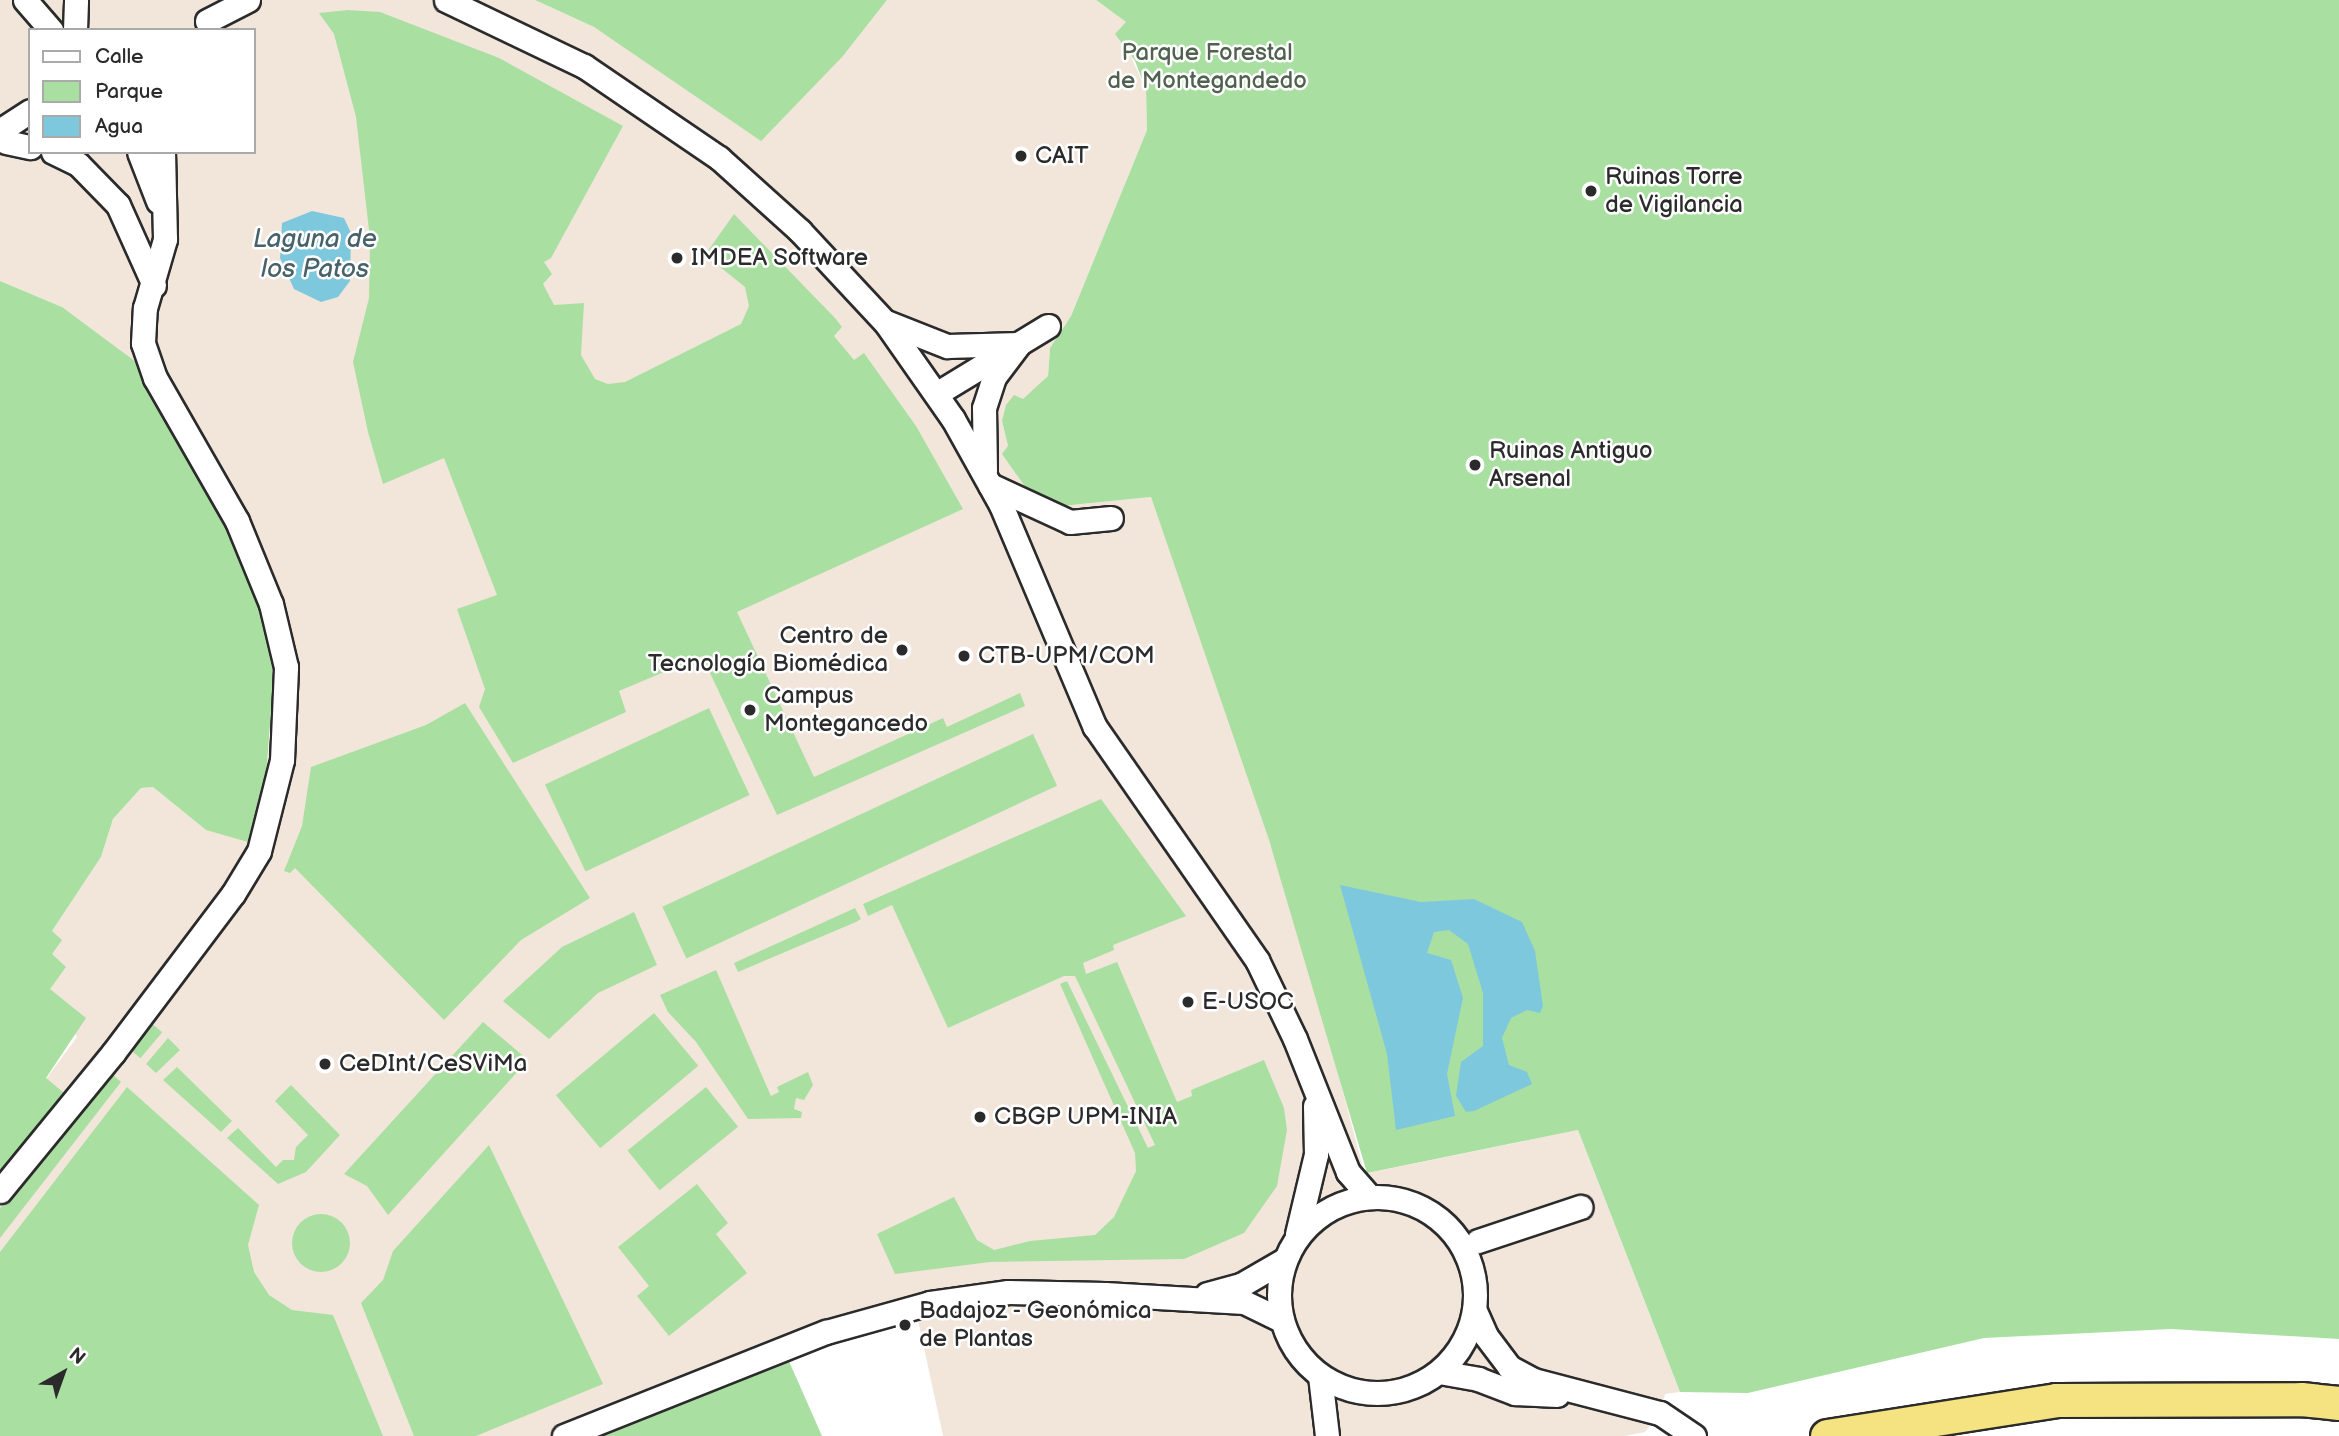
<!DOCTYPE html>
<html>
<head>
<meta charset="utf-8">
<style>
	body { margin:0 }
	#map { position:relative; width:2339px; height:1436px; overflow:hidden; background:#fff; font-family:"Balsamiq Sans",sans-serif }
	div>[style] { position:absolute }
	.built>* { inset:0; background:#f2e6db }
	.green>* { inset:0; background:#aadfa2; transform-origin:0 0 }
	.round { border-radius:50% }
	.water>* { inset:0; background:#7ec8de }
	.roads { filter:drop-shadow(2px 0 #2b2b2b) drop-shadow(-2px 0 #2b2b2b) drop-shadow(0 2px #2b2b2b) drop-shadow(0 -2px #2b2b2b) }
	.minor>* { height:23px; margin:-11.5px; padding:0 11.5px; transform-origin:11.5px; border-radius:11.5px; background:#fff }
	.minor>.ring { margin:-11.5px; padding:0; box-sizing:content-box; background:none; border:23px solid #fff; border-radius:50% }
	.highway>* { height:33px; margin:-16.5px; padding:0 16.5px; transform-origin:16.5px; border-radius:16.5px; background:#f5e382 }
	.dots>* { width:19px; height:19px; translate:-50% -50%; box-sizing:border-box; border:4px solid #fff; border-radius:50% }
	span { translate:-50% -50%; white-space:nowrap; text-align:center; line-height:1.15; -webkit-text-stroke:5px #fff; paint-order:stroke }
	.park-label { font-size:24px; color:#51614f }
	.poi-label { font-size:24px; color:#2b2b2b }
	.left { translate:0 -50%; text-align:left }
	.right { translate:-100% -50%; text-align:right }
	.water-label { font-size:26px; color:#48626a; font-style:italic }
	.legend { position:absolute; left:28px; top:28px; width:228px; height:126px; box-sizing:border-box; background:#fff; border:2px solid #aaa; margin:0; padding:9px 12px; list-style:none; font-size:21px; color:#2b2b2b }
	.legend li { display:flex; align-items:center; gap:14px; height:35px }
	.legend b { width:35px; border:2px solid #aaa }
	.north { position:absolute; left:28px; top:1338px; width:70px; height:70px; -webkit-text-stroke:5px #fff; paint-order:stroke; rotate:40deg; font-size:19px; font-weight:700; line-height:28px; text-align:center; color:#2b2b2b }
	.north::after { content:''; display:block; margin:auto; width:24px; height:32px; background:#2b2b2b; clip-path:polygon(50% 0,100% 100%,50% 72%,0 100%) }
</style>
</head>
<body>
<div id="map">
	<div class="built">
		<i style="clip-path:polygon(evenodd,0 0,535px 0,594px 27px,672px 77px,843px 56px,887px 0,1096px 0,1126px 22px,1128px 50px,1146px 90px,1147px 130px,1071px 316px,1050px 348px,1048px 376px,1002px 421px,1008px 446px,1062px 506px,1151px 497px,1235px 733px,1314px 982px,1363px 1168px,1368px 1173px,1578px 1130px,1680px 1392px,1665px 1394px,1660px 1413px,1645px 1432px,1625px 1436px,943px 1436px,918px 1320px,788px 1359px,599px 1436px,0 1436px,0 1175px,63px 1093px,46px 1079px,77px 1037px,49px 988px,52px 931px,101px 857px,113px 819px,141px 788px,153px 787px,206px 830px,266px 777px,274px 689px,246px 570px,222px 516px,62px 307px,0 281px,0 0,30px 30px,254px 30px,254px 152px,30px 152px,30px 30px)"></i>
	</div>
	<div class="green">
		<i style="clip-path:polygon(535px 0,887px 0,843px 56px,761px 141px,594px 27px)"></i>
		<i style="clip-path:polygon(1096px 0,2339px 0,2339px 1339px,2171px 1329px,1984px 1338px,1748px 1393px,1680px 1392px,1578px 1130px,1367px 1173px,1269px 840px,1151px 497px,1062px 506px,1033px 498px,1002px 454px,1008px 446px,1002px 421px,1006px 405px,1014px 395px,1023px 399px,1048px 376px,1050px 348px,1071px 316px,1147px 130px,1146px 90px,1135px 61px,1115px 34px,1126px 22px)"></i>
		<i style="clip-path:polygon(348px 10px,380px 12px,499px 58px,623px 126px,551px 258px,544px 262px,552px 274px,543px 284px,554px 305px,584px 303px,581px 355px,595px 379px,608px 384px,625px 382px,741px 324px,749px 306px,745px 287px,705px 255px,734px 214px,835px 318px,842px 327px,834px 336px,854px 360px,864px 353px,916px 426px,963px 509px,737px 612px,814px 777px,943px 718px,947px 727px,1020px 693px,1025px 706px,777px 815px,702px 656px,619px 691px,626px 712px,513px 763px,479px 707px,485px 689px,457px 609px,497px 595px,444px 458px,383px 484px,368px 432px,353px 362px,369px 298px,370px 239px,356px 117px,334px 34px,319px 13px)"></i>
		<i style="clip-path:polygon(0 281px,62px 307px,136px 362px,222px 516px,262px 611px,275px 659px,266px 777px,248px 842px,206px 830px,153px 787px,141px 788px,113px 819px,101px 857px,52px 931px,62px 940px,52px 954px,66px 967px,50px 989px,86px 1018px,46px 1078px,64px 1093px,0 1175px)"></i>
		<i style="clip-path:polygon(465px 703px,590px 898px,521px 940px,444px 1020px,295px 868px,290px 873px,284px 871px,302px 826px,311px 767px,426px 725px)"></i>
		<i style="left:709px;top:708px;width:96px;height:181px;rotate:65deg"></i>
		<i style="left:1033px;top:734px;width:57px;height:409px;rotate:65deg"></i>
		<i style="clip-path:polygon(1101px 799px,1186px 916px,1113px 945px,1114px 950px,1083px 963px,1086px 974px,1117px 962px,1177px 1102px,1192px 1096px,1191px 1090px,1264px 1060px,1284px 1108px,1287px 1130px,1277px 1186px,1244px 1233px,1184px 1259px,990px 1262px,895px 1274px,877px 1234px,954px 1197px,977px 1240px,994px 1250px,1030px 1241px,1095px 1235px,1114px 1217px,1136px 1171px,1135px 1153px,1060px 984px,1067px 981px,1148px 1148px,1155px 1145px,1075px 976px,1064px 976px,948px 1028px,892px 905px,868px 916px,863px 904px)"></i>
		<i style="clip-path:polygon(855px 908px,861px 919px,856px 922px,738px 972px,734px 963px)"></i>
		<i style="clip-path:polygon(634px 912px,657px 965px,598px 993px,549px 1039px,503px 1001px,562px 947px)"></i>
		<i style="clip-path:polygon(716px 970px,771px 1096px,779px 1092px,777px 1087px,808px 1072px,813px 1085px,804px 1100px,796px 1098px,794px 1109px,802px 1112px,801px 1118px,748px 1119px,696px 1042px,668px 1012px,660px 995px)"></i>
		<i style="left:654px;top:1013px;width:69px;height:128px;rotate:50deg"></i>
		<i style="left:150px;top:1022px;width:16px;height:34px;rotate:40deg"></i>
		<i style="clip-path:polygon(483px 1022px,528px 1060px,388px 1215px,367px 1186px,344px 1174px)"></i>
		<i style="clip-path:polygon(168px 1038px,180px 1050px,156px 1073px,146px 1064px)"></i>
		<i style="clip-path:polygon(177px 1067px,232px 1121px,221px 1132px,163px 1080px)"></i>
		<i style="clip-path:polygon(110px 1072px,121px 1082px,0 1238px,0 1208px)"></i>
		<i style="clip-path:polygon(291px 1085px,340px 1135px,306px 1172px,278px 1184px,227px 1138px,238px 1128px,276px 1167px,283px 1160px,294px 1160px,296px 1147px,308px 1135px,275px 1101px)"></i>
		<i style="clip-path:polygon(127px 1087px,259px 1205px,248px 1245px,254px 1272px,269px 1295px,292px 1310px,333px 1315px,383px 1436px,0 1436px,0 1252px)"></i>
		<i style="left:706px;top:1087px;width:51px;height:101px;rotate:51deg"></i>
		<i style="clip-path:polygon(489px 1145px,603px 1384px,476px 1436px,414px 1436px,361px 1303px,383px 1280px,393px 1251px)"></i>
		<i style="clip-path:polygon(697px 1184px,728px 1223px,716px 1234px,747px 1273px,669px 1336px,637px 1296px,649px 1286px,618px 1247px)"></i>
		<i class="round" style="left:292px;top:1214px;width:58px;height:58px"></i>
		<i style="clip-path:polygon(788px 1359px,822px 1436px,599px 1436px,692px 1399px)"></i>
	</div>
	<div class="water">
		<i style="clip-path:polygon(312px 211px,344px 218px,351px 233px,350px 281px,338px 297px,321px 302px,294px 289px,280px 258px,282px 223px)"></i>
		<i style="clip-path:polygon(1340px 885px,1421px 902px,1474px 899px,1522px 922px,1535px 951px,1543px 1006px,1540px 1013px,1527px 1010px,1511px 1018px,1502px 1038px,1509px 1065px,1527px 1072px,1532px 1084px,1474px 1111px,1466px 1112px,1456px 1096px,1461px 1062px,1483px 1046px,1483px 993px,1468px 944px,1449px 930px,1434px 932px,1427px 953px,1451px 960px,1463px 998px,1447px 1074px,1455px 1116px,1396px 1130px,1387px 1054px)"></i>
	</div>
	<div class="roads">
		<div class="minor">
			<i style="left:25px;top:0;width:40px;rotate:49deg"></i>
			<i style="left:446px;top:0;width:153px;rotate:25.6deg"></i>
			<i style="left:584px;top:66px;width:163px;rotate:34.3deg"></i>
			<i style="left:719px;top:158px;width:109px;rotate:42deg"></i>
			<i style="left:800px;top:231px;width:125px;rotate:47deg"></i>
			<i style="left:885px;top:322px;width:118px;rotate:55deg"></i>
			<i style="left:953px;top:419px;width:98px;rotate:60.8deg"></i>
			<i style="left:1001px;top:505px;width:241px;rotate:67.1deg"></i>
			<i style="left:1095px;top:727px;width:284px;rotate:55.2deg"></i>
			<i style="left:1257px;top:960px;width:88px;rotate:64.3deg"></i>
			<i style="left:1295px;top:1039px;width:143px;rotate:68.3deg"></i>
			<i style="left:1348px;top:1172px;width:32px;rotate:49deg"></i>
			<i style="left:207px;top:21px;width:46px;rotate:-27.1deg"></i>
			<i style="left:75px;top:30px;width:30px;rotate:-88deg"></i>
			<i style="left:1px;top:130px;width:35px;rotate:-33deg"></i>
			<i style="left:6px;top:142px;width:25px;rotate:12deg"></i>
			<i style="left:53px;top:152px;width:28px;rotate:26deg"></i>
			<i style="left:78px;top:164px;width:57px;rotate:45.7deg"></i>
			<i style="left:118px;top:205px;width:88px;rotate:65.8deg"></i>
			<i style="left:139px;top:152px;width:53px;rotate:68.8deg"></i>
			<i style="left:886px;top:322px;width:66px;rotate:21.5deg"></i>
			<i style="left:947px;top:346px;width:72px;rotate:-1.6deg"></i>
			<i style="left:936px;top:394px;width:131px;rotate:-31.3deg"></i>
			<i style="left:985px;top:471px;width:63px;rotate:-90.9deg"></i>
			<i style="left:984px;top:408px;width:33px;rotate:-72deg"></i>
			<i style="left:994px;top:377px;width:41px;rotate:-52.9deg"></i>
			<i style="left:990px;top:485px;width:88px;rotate:24.8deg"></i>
			<i style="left:1070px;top:522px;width:41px;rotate:-5.6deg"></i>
			<i style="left:0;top:1191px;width:178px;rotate:-50.7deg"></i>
			<i style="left:113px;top:1053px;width:199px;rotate:-53deg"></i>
			<i style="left:233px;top:894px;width:50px;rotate:-58.8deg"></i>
			<i style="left:259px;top:851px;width:94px;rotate:-75.8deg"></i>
			<i style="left:282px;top:760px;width:93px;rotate:-87.5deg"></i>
			<i style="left:286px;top:667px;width:65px;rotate:-103.4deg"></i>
			<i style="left:271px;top:604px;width:90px;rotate:-112.3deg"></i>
			<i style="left:237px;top:521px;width:165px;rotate:-119.8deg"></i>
			<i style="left:155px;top:378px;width:37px;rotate:-109deg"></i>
			<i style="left:143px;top:343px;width:35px;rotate:-87deg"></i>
			<i style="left:145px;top:308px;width:72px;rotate:-73.8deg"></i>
			<i style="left:165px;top:239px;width:87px;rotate:-91.3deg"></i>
			<i class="ring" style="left:1279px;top:1197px;width:173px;height:173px"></i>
			<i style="left:1297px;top:1234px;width:82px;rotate:-76.6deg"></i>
			<i style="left:1316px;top:1154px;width:48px;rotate:-91.2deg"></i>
			<i style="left:1478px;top:1241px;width:108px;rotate:-18.4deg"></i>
			<i style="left:1207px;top:1294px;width:35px;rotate:-15deg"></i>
			<i style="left:1241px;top:1285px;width:50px;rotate:-30.2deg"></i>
			<i style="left:1475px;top:1311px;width:27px;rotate:66deg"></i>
			<i style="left:1486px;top:1336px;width:39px;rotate:53deg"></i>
			<i style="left:1509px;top:1367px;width:27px;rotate:28deg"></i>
			<i style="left:1533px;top:1380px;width:131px;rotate:14.6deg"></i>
			<i style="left:1660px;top:1413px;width:41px;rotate:34.1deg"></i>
			<i style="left:1439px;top:1372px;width:40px;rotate:10deg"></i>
			<i style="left:1478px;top:1379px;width:40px;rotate:21deg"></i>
			<i style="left:1515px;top:1393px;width:42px;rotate:2.7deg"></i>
			<i style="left:1320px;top:1376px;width:60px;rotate:83.3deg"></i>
			<i style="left:564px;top:1436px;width:282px;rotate:-21.7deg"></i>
			<i style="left:826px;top:1332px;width:108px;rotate:-15.6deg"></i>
			<i style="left:930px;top:1303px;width:79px;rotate:-8deg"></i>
			<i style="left:1008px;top:1292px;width:97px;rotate:1.2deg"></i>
			<i style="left:1105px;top:1294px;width:139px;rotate:3.3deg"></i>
			<i style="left:1244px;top:1302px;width:41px;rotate:25.9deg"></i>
		</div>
		<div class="highway">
			<i style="left:1827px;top:1436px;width:232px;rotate:-8.9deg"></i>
			<i style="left:2056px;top:1400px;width:245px;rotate:-0.2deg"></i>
			<i style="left:2301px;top:1399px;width:38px;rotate:6deg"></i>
		</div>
	</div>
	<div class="dots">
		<i style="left:1021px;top:156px;background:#2b2b2b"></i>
		<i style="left:1591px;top:191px;background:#2b2b2b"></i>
		<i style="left:677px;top:258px;background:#2b2b2b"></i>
		<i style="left:1475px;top:465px;background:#2b2b2b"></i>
		<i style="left:902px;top:650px;background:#2b2b2b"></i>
		<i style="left:964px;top:656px;background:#2b2b2b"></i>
		<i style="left:750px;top:710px;background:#2b2b2b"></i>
		<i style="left:1188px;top:1002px;background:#2b2b2b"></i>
		<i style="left:325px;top:1064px;background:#2b2b2b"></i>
		<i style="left:980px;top:1117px;background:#2b2b2b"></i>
		<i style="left:905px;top:1325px;background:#2b2b2b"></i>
	</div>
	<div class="park-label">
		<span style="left:1207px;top:67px">Parque Forestal<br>de Montegandedo</span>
	</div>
	<div class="poi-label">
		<span class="left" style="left:1035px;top:156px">CAIT</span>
		<span class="left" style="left:1605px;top:191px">Ruinas Torre<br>de Vigilancia</span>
		<span class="left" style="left:691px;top:258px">IMDEA Software</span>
		<span class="left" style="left:1489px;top:465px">Ruinas Antiguo<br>Arsenal</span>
		<span class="right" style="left:888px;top:650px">Centro de<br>Tecnología Biomédica</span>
		<span class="left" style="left:978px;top:656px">CTB-UPM/COM</span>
		<span class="left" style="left:764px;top:710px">Campus<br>Montegancedo</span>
		<span class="left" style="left:1202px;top:1002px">E-USOC</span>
		<span class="left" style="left:339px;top:1064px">CeDInt/CeSViMa</span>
		<span class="left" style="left:994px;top:1117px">CBGP UPM-INIA</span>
		<span class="left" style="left:919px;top:1325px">Badajoz - Geonómica<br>de Plantas</span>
	</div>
	<div class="water-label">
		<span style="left:315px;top:255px">Laguna de<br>los Patos</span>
	</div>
	<ul class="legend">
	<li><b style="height:9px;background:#fff"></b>Calle</li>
	<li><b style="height:19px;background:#aadfa2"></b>Parque</li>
	<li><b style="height:19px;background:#7ec8de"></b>Agua</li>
	</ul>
	<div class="north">N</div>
</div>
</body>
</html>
